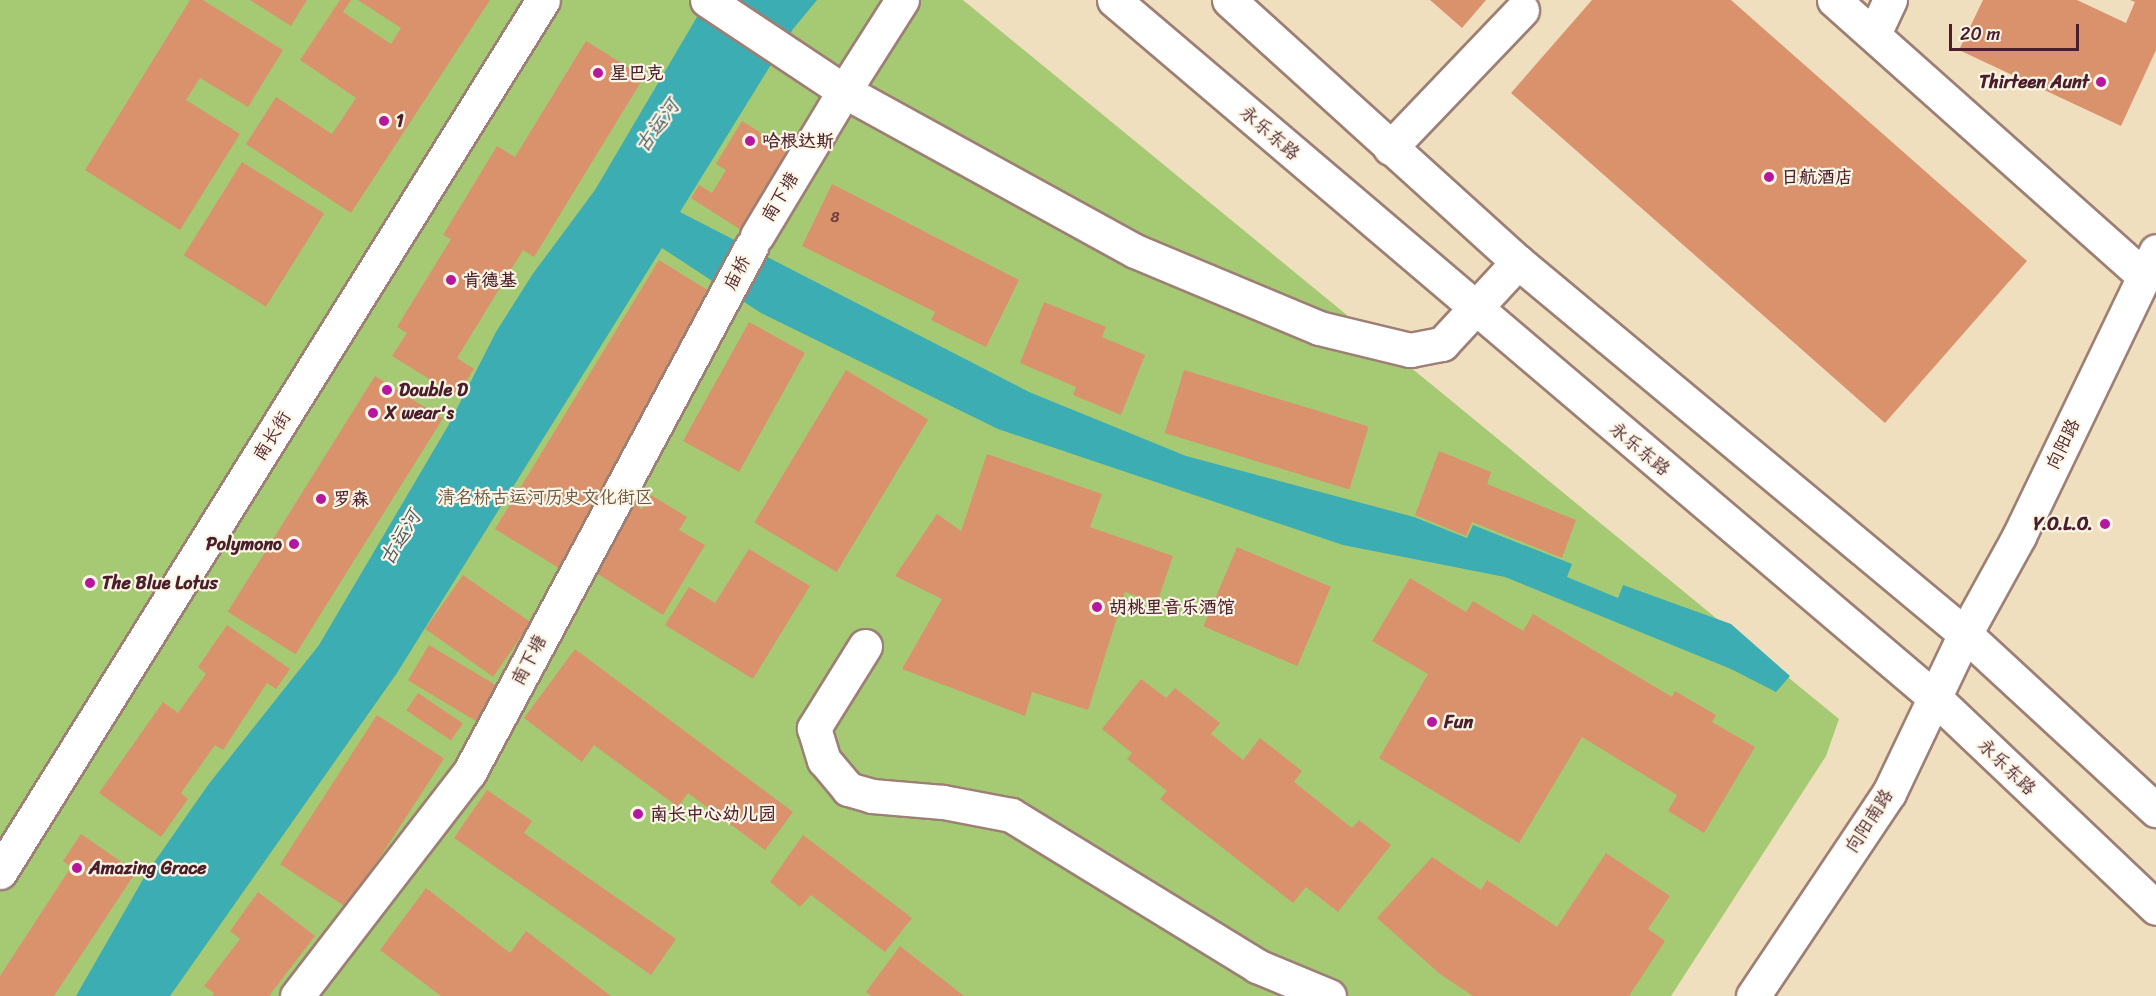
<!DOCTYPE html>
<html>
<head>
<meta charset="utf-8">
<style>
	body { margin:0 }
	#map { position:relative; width:2156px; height:996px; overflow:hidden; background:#f0dfbf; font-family:Sriracha,"LXGW WenKai TC",sans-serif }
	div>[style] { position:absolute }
	.green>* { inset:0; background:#a6ca74 }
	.water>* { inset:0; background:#3badb3 }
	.building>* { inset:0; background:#da926d; transform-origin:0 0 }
	.roads { filter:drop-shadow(2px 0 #9d7f75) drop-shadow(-2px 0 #9d7f75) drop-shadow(0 2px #9d7f75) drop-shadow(0 -2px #9d7f75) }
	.minor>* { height:33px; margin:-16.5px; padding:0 16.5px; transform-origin:16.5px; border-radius:16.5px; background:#fff }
	.major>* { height:33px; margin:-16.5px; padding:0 16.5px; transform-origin:16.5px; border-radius:16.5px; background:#fff }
	.dots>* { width:16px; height:16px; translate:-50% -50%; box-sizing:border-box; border:3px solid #fcf5e5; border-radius:50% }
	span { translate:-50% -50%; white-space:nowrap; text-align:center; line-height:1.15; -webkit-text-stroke:4.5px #fcf5e5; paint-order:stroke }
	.number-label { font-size:15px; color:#6e3c3c }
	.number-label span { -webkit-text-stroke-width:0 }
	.poi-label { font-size:18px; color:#4a1f2b; font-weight:700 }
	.left { translate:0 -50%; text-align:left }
	.right { translate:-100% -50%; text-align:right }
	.street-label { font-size:18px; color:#4a1f2b }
	.park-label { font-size:18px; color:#665241 }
	.water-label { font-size:20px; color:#445861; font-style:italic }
	.scale { position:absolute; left:1949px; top:24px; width:130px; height:27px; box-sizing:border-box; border:3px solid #4a1f2b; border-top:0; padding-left:8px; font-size:18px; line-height:21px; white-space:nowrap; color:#4a1f2b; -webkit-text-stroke:4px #fcf5e5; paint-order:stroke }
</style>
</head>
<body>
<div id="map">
	<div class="green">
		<i style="clip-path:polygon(0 0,963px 0,1839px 719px,1826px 756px,1671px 996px,0 996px)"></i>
	</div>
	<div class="water">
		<i style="clip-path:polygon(707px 0,817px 0,793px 29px,680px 212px,1029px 392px,1186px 456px,1414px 517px,1467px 538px,1473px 525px,1572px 564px,1567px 577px,1618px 598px,1623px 585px,1731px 624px,1790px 676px,1776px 692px,1731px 669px,1505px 577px,1343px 545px,998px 429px,761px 313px,662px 248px,397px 673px,170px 996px,76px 996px,146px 874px,208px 785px,319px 645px,448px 426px,496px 332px,532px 275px,595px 190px)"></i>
	</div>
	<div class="building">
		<i style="clip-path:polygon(190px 0,203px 0,283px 50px,248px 107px,200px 78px,186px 100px,240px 134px,180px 230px,85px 170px)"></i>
		<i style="clip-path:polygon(250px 0,307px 0,291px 26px)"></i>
		<i style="clip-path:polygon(340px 0,351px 0,343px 12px,391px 44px,401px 28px,358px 0,490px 0,351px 213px,246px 144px,276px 97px,332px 134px,356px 98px,300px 60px)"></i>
		<i style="clip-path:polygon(1430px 0,1486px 0,1462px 28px)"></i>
		<i style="clip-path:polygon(1592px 0,1731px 0,2027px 261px,1885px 423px,1511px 93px)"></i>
		<i style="clip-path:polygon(1983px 0,2077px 0,2126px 23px,2135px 2px,2130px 0,2156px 0,2156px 50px,2121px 126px,1959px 50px)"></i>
		<i style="clip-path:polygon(586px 41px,644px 77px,534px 257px,523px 250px,457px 358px,474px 369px,457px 396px,392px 356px,407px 333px,397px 327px,451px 239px,443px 235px,497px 146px,515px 157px)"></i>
		<i style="clip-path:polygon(742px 121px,790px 151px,741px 230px,691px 198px,699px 185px,712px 193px,726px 170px,716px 164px)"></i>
		<i style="left:242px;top:162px;width:97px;height:110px;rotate:32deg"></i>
		<i style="clip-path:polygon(832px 184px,1019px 280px,986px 347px,931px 320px,935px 312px,802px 246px)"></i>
		<i style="clip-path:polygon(659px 260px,717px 296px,614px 465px,623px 470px,562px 570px,495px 529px)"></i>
		<i style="clip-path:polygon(1044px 302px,1106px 327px,1102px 337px,1145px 355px,1121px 415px,1073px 395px,1076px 387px,1020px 363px)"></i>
		<i style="left:749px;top:322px;width:64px;height:136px;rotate:29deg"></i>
		<i style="left:846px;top:370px;width:96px;height:178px;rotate:31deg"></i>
		<i style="left:1184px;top:370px;width:193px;height:66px;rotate:17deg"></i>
		<i style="left:375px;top:376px;width:80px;height:278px;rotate:32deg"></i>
		<i style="clip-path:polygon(1439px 451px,1491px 472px,1487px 484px,1576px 520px,1562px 558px,1472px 522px,1466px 536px,1415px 515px)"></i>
		<i style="clip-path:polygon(987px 454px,1102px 494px,1090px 527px,1173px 556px,1157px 603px,1125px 592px,1088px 710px,1032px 692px,1025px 716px,902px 669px,942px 599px,895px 576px,937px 514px,961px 531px)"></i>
		<i style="clip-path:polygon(651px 495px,687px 517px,679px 530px,705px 545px,663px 615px,593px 571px,634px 504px,642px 509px)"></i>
		<i style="left:1237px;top:547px;width:102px;height:86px;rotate:23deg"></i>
		<i style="clip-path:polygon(749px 549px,810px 586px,753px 679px,665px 625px,689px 587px,715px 603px)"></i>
		<i style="left:463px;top:575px;width:83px;height:66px;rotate:35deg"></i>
		<i style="clip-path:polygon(1410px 578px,1466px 612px,1473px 601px,1523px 631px,1533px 614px,1672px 697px,1675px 691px,1716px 715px,1712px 722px,1755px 747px,1704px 833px,1668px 811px,1677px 795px,1582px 737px,1519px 843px,1379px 758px,1428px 674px,1372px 641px)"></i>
		<i style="clip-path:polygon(227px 625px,290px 669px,276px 689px,267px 683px,223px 750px,215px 745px,181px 793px,188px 799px,161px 837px,99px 793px,163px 702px,178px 713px,206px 674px,198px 667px)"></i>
		<i style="left:429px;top:645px;width:84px;height:41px;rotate:31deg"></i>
		<i style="clip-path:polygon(575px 649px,793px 812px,765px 850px,688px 793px,678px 807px,594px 745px,582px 762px,524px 718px)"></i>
		<i style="clip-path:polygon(1141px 679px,1166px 698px,1175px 688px,1220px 723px,1211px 734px,1243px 760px,1260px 738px,1302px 771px,1294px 782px,1352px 828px,1359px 820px,1391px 845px,1338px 912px,1306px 887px,1293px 903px,1160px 799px,1167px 791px,1127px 759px,1132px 753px,1102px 729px)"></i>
		<i style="left:418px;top:693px;width:54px;height:21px;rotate:34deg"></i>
		<i style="left:377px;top:715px;width:80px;height:178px;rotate:33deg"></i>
		<i style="clip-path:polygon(487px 790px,532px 821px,524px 833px,676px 939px,651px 975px,454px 838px)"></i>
		<i style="clip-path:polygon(81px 834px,136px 872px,54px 996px,0 996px,0 976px,71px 867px,63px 861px)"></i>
		<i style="clip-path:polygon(803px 835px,912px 918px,885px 952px,811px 895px,800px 907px,770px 882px)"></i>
		<i style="clip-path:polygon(1606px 853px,1670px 896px,1648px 929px,1665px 941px,1629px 996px,1473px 996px,1440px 974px,1377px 918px,1432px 857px,1481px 890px,1487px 880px,1557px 927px)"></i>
		<i style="clip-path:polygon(426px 888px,510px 953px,526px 931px,611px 996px,441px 996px,380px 950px)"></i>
		<i style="clip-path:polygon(258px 892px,315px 936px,269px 996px,212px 996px,214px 993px,204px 986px,240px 939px,230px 931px)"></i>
		<i style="clip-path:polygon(900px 946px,964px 996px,871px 996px,866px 992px)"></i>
	</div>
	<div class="roads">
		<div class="minor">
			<i style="left:707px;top:0;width:164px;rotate:33.6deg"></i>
			<i style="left:844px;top:91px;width:169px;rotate:121deg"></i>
			<i style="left:902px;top:0;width:108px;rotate:122.5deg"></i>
			<i style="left:844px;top:91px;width:332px;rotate:28.8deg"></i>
			<i style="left:1135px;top:251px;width:199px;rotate:22.7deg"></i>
			<i style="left:1319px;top:328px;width:94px;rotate:13.6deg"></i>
			<i style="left:1410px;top:350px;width:33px;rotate:-11deg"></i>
			<i style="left:1442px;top:344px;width:112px;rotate:-47.2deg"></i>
			<i style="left:1834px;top:0;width:415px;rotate:41.7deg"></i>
			<i style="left:1874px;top:34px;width:38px;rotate:-65deg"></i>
			<i style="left:1390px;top:148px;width:191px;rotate:-46.3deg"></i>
			<i style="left:865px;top:646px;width:97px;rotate:121.9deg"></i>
			<i style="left:814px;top:728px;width:34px;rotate:73deg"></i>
			<i style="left:824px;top:760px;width:38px;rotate:50deg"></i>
			<i style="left:848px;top:789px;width:25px;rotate:16deg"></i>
			<i style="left:872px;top:796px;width:71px;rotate:4.8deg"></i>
			<i style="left:943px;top:802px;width:69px;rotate:10.8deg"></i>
			<i style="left:1011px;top:815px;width:289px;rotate:31.5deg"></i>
			<i style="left:1257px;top:966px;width:78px;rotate:22.6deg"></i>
			<i style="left:0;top:872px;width:1027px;rotate:-58.09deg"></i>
			<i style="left:297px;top:996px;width:282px;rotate:-52.4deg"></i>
			<i style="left:469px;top:773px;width:597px;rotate:-61.8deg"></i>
			<i style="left:1753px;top:996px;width:244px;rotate:-56.2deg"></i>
			<i style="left:1889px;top:793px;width:176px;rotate:-64.5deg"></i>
			<i style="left:1965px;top:634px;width:112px;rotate:-61.1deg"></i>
			<i style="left:2019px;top:536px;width:316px;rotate:-64.3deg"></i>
		</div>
		<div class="major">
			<i style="left:1114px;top:0;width:1078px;rotate:40.37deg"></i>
			<i style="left:1935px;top:698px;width:305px;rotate:43.5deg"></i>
			<i style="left:1229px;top:0;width:390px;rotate:42.2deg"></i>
			<i style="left:1518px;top:262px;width:582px;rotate:39.77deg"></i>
			<i style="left:1965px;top:634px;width:260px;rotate:42.7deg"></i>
		</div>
	</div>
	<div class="dots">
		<i style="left:598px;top:73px;background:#b5179e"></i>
		<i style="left:2101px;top:82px;background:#b5179e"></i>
		<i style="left:384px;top:121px;background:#b5179e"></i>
		<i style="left:750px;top:141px;background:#b5179e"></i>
		<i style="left:1769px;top:177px;background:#b5179e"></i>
		<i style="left:451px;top:280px;background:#b5179e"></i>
		<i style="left:387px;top:390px;background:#b5179e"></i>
		<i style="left:373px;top:413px;background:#b5179e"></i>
		<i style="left:321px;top:499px;background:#b5179e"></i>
		<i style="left:2105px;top:524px;background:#b5179e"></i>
		<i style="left:294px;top:544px;background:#b5179e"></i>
		<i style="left:90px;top:583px;background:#b5179e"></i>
		<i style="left:1097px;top:607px;background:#b5179e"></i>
		<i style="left:1432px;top:722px;background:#b5179e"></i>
		<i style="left:638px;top:814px;background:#b5179e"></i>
		<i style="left:77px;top:868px;background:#b5179e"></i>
	</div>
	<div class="number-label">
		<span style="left:835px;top:218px">8</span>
	</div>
	<div class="poi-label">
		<span class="left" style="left:610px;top:73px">星巴克</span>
		<span class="right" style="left:2089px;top:82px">Thirteen Aunt</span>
		<span class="left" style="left:396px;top:121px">1</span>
		<span class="left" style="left:762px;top:141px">哈根达斯</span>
		<span class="left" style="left:1781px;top:177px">日航酒店</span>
		<span class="left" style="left:463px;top:280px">肯德基</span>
		<span class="left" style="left:399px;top:390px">Double D</span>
		<span class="left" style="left:385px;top:413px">X wear's</span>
		<span class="left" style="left:333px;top:499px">罗森</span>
		<span class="right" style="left:2093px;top:524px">Y.O.L.O.</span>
		<span class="right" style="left:282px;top:544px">Polymono</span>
		<span class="left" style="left:102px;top:583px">The Blue Lotus</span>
		<span class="left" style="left:1109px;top:607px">胡桃里音乐酒馆</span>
		<span class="left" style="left:1444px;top:722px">Fun</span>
		<span class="left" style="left:650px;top:814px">南长中心幼儿园</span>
		<span class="left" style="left:89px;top:868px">Amazing Grace</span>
	</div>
	<div class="street-label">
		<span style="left:1270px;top:133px;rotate:41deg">永乐东路</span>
		<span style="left:780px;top:197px;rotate:-59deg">南下塘</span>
		<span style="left:737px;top:273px;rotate:-63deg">庙桥</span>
		<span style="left:272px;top:436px;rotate:-58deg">南长街</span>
		<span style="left:2063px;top:444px;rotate:-64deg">向阳路</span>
		<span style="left:1640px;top:449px;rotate:40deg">永乐东路</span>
		<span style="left:529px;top:660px;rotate:-62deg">南下塘</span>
		<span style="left:2007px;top:767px;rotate:44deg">永乐东路</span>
		<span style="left:1869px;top:821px;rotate:-57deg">向阳南路</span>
	</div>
	<div class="park-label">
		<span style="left:545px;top:497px">清名桥古运河历史文化街区</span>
	</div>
	<div class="water-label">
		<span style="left:657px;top:126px;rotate:-54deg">古运河</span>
		<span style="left:400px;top:538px;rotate:-59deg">古运河</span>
	</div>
	<div class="scale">20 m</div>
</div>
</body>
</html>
